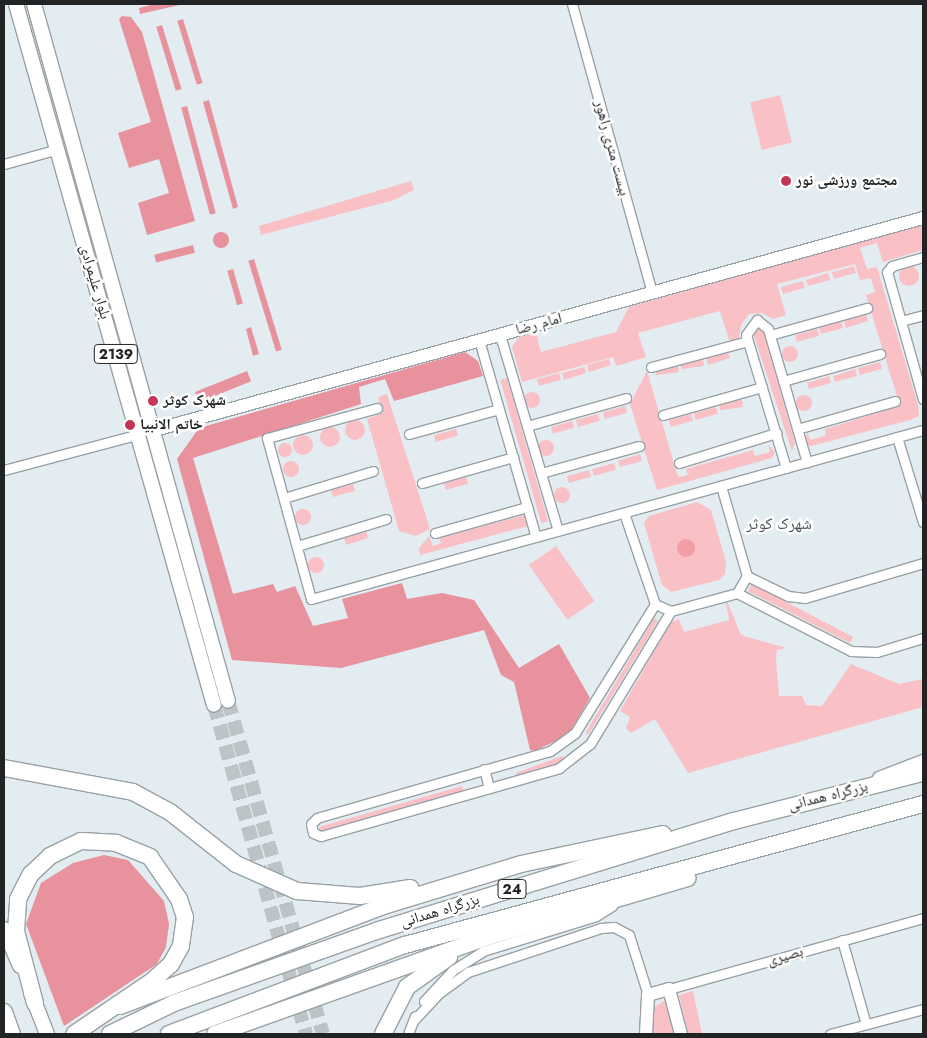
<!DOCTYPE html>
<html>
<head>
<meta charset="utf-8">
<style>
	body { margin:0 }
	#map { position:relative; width:927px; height:1038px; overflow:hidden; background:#e3ecf1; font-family:Jost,"Noto Naskh Arabic",sans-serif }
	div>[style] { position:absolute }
	.green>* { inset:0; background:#f9c0c6; transform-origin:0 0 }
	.round { border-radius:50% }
	.forest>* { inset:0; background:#e7929d; transform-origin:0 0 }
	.water>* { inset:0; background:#f39da7 }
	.primary-tunnel>* { height:14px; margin-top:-7px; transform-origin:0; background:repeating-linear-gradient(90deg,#bcc4c8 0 14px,transparent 0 21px) }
	.roads { filter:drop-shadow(1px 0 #98a1a6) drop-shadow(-1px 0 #98a1a6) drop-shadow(0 1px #98a1a6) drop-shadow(0 -1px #98a1a6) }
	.street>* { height:9px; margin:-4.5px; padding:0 4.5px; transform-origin:4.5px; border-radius:4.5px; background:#fff }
	.secondary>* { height:12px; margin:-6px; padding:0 6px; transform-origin:6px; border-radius:6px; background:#fff }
	.primary>* { height:14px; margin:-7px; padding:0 7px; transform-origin:7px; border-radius:7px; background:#fff }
	.highway>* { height:16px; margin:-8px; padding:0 8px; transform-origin:8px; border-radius:8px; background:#fff }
	.dots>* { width:14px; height:14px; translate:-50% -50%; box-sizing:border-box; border:2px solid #fff; border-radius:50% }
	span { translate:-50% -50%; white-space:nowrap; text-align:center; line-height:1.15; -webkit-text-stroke:5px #fff; paint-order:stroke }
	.shield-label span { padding:1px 4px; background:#fff; border:1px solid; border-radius:4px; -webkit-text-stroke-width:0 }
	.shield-label { font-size:14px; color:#202425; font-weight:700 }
	.street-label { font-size:15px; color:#202425 }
	.poi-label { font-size:15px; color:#202425; font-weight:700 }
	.left { translate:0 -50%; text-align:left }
	.neighbourhood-label { font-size:16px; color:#4b5356 }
	.frame { position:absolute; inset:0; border:5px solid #202425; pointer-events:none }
</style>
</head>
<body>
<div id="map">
	<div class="green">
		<i style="left:780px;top:95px;width:49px;height:31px;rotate:76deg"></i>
		<i style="clip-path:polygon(411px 181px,414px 190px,394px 200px,261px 235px,259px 226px)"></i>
		<i style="clip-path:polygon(923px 224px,923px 250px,883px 262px,877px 243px,860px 248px,867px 269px,877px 267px,918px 405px,919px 416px,910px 420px,811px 446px,804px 443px,807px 433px,811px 440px,826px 435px,825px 429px,900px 406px,866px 295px,875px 292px,871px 278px,860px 280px,855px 264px,777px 284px,786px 315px,773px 319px,762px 313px,749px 314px,741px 325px,739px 340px,730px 343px,720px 311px,638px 333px,646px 357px,616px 366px,613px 357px,522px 382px,512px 347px,521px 334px,535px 330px,541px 352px,616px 332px,629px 307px)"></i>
		<i style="left:854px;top:266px;width:7px;height:23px;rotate:74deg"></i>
		<i class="round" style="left:899px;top:266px;width:20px;height:20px"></i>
		<i style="clip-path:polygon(828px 273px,830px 280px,808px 286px,806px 280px)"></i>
		<i style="left:803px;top:281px;width:7px;height:23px;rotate:74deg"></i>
		<i style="clip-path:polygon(866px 315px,868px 321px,846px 328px,844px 321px)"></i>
		<i style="clip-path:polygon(841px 321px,843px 328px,821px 334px,819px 328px)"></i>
		<i style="clip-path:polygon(755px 327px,762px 327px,795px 443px,792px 451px,753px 333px)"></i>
		<i style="left:817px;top:329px;width:7px;height:23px;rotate:74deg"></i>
		<i class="round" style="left:782px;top:346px;width:16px;height:16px"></i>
		<i style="clip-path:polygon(728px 352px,730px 358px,708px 365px,706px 358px)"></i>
		<i style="clip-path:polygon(609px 359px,611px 365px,589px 372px,587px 365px)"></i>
		<i style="left:703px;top:359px;width:7px;height:23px;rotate:82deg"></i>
		<i style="left:880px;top:362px;width:7px;height:23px;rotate:74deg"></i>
		<i style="left:678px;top:365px;width:7px;height:23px;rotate:82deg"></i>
		<i style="clip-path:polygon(584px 367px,586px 373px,564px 380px,562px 373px)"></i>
		<i style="clip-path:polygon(855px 369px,857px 376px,835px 382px,833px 376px)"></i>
		<i style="clip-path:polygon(647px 371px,678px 477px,688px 475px,686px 469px,753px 450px,755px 456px,770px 452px,768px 445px,775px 452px,772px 458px,657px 490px,630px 404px)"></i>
		<i style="left:559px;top:373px;width:7px;height:23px;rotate:74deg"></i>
		<i style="clip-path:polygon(829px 376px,831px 383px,809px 389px,807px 383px)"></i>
		<i style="left:507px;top:378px;width:149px;height:7px;rotate:74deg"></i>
		<i class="round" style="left:524px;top:392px;width:16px;height:16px"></i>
		<i style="clip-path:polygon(387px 394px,430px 529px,416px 536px,399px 531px,367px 419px,383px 413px,378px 397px)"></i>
		<i class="round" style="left:796px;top:395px;width:16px;height:16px"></i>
		<i style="left:742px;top:400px;width:7px;height:23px;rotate:82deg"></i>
		<i style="left:625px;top:406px;width:7px;height:23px;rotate:74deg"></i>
		<i style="left:716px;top:407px;width:7px;height:23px;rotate:74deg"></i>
		<i style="left:598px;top:414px;width:7px;height:23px;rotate:74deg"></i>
		<i style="left:691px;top:414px;width:7px;height:23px;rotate:74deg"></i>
		<i class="round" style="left:345px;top:420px;width:20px;height:20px"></i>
		<i style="left:572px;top:421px;width:7px;height:22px;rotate:74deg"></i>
		<i class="round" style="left:320px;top:427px;width:20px;height:20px"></i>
		<i style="left:456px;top:429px;width:7px;height:23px;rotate:74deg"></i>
		<i class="round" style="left:293px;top:435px;width:20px;height:20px"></i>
		<i class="round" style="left:538px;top:440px;width:16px;height:16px"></i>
		<i class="round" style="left:278px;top:443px;width:14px;height:14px"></i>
		<i style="clip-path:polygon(640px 454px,642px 461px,620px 467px,618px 461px)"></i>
		<i class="round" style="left:283px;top:461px;width:16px;height:16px"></i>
		<i style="left:614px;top:463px;width:7px;height:23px;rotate:74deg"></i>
		<i style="left:589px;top:470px;width:7px;height:23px;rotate:74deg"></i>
		<i style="left:466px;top:477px;width:7px;height:23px;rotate:74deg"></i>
		<i style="left:353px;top:484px;width:7px;height:23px;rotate:74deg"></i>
		<i class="round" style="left:554px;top:487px;width:16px;height:16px"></i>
		<i style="clip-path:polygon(697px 502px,711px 510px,726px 562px,725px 574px,719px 580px,671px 592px,662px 585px,644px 523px,649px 516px)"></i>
		<i class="round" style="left:295px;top:509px;width:16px;height:16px"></i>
		<i style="clip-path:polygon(525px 515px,528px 526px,420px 555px,419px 548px,429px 536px,433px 546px,441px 543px,439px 538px)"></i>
		<i style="clip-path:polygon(366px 532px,368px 538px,346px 545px,344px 538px)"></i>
		<i style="left:556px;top:546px;width:67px;height:33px;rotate:55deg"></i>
		<i class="round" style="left:308px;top:557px;width:16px;height:16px"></i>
		<i style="clip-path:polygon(752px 584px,853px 637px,850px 643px,748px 591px)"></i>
		<i style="clip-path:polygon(725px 596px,741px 635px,786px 648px,777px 650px,776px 658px,779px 696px,802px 696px,806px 705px,822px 706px,851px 664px,899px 684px,923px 679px,923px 707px,688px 773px,655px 719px,631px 733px,626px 728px,630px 717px,620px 711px,671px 622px,679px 619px,684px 632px,729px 620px)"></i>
		<i style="clip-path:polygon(654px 618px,658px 621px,588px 735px,586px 732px)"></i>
		<i style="clip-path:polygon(562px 756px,565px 759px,549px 768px,518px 778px,516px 773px)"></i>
		<i style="left:462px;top:786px;width:7px;height:149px;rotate:74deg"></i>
		<i style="clip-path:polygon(693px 991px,702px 1034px,688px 1034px,679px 995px)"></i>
		<i style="clip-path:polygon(669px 998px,678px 1034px,652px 1034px,653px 1008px)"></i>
	</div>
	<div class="forest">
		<i style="clip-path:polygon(155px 4px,184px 4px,140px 14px,139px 8px)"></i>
		<i style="clip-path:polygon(122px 16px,131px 17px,142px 32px,195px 221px,147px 235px,138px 203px,169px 193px,159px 159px,129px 168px,118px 133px,151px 122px,119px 19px)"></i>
		<i style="left:183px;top:19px;width:67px;height:6px;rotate:73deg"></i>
		<i style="left:162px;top:25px;width:67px;height:6px;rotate:73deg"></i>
		<i style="clip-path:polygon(209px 100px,238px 207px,233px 209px,203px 102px)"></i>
		<i style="left:187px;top:106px;width:111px;height:6px;rotate:75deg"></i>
		<i class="round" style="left:213px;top:232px;width:16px;height:16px"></i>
		<i style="left:193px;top:245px;width:8px;height:40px;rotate:76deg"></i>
		<i style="left:254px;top:259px;width:95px;height:6px;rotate:73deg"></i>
		<i style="left:233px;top:269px;width:36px;height:6px;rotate:74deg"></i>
		<i style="clip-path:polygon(251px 327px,259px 354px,253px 356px,246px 329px)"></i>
		<i style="clip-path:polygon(465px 352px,478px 361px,483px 376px,394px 401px,385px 379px,359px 387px,361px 404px,193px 458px,233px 594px,273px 584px,277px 592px,295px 586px,313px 626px,348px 618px,342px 599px,402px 583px,407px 599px,442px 593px,474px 600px,519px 668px,559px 644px,590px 698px,568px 735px,535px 751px,530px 750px,514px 682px,501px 675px,484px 630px,341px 668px,232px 660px,177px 459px,199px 428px)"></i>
		<i style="left:247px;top:371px;width:11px;height:56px;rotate:68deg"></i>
		<i style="clip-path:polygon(104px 855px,128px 860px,164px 901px,169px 924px,166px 947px,157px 964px,64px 1026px,26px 924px,41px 883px,73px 863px)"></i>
	</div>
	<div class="water">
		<i class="round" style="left:677px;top:539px;width:18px;height:18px"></i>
	</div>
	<div class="primary-tunnel">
		<i style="left:228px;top:701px;width:346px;rotate:74.1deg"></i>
		<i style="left:214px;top:705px;width:342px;rotate:74.4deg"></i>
	</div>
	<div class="roads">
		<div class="street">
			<i style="left:572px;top:4px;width:300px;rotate:74.5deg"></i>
			<i style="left:4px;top:164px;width:56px;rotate:-15.5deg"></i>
			<i style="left:923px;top:257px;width:32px;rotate:164deg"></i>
			<i style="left:892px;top:266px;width:8px;rotate:130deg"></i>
			<i style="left:887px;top:272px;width:132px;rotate:74.2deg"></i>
			<i style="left:901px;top:321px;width:23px;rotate:-15deg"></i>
			<i style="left:500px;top:335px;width:204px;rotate:73.5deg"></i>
			<i style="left:770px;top:335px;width:101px;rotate:-15.6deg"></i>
			<i style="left:479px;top:340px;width:205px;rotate:73.9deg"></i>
			<i style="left:651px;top:367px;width:100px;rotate:-15deg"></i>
			<i style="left:783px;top:381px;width:101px;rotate:-15.6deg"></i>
			<i style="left:377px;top:408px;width:114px;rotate:164.7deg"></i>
			<i style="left:267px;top:438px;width:167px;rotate:74.7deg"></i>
			<i style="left:311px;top:599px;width:635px;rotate:-15.44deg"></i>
			<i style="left:663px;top:415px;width:103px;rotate:-15.8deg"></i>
			<i style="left:527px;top:426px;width:103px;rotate:-15.8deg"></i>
			<i style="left:797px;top:429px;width:102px;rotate:-15.9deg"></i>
			<i style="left:409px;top:434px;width:93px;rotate:-15.5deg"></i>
			<i style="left:897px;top:437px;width:89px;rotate:73deg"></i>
			<i style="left:679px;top:463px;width:102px;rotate:-17.2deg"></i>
			<i style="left:786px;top:468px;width:139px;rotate:-106.7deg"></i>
			<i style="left:746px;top:335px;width:19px;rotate:-54deg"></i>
			<i style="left:757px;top:320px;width:14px;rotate:39deg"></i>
			<i style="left:768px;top:329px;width:139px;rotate:73.7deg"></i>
			<i style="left:4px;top:470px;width:140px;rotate:-14.9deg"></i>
			<i style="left:541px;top:473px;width:102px;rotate:-15.4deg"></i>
			<i style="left:422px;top:483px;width:95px;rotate:-15.9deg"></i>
			<i style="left:284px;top:498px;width:93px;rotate:-16.9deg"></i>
			<i style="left:624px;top:513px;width:96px;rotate:71.2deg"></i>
			<i style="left:655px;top:604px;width:17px;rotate:24deg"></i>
			<i style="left:671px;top:611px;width:68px;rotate:-15.3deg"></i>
			<i style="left:737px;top:593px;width:20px;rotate:-60deg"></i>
			<i style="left:747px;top:576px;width:94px;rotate:-106.1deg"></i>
			<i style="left:435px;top:533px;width:96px;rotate:-15.8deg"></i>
			<i style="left:297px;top:546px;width:93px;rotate:-16.9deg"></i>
			<i style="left:747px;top:576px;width:46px;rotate:26deg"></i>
			<i style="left:788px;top:596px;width:17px;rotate:7deg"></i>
			<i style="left:805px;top:598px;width:123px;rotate:-16.5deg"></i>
			<i style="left:737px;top:593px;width:128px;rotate:27deg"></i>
			<i style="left:851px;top:651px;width:26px;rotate:2deg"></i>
			<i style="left:877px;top:652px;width:48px;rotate:-16.9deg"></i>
			<i style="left:655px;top:604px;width:152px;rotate:121.8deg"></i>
			<i style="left:575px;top:733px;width:31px;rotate:144deg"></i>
			<i style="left:550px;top:751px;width:242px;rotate:164deg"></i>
			<i style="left:317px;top:818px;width:8px;rotate:135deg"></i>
			<i style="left:311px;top:824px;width:9px;rotate:77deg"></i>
			<i style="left:313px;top:833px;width:9px;rotate:21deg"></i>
			<i style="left:321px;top:836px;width:248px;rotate:-15.9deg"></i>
			<i style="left:559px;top:768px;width:39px;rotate:-38deg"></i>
			<i style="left:590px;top:744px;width:156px;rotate:-58.7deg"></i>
			<i style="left:484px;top:769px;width:20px;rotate:75deg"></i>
			<i style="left:842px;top:940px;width:87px;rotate:74.1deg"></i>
			<i style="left:669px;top:989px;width:264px;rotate:-15.6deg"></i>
			<i style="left:424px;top:1001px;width:42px;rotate:-46.9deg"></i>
			<i style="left:453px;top:970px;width:36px;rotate:-32deg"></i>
			<i style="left:483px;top:951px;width:118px;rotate:-17.2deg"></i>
			<i style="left:596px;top:916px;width:19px;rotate:-32deg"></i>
			<i style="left:413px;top:1021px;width:38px;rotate:-47deg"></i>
			<i style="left:439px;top:993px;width:36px;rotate:-36deg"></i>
			<i style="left:468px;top:972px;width:140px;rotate:-18.3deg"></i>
			<i style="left:601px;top:928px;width:13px;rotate:-4deg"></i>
			<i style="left:614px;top:927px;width:17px;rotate:28deg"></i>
			<i style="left:629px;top:935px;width:63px;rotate:72.4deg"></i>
			<i style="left:408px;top:1034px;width:19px;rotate:-69deg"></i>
			<i style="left:830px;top:1034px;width:96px;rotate:-15deg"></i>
		</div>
		<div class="secondary">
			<i style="left:155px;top:430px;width:797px;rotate:-15.43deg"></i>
			<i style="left:879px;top:778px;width:47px;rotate:-21.1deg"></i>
			<i style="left:646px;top:1034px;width:39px;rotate:-87deg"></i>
			<i style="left:648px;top:995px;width:22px;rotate:-16deg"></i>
			<i style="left:669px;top:989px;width:47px;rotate:75.1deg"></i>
		</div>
		<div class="primary">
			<i style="left:16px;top:4px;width:728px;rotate:74.23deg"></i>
			<i style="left:34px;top:4px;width:723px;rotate:74.45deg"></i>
			<i style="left:4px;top:929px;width:40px;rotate:66.6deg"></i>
			<i style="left:31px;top:993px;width:44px;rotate:68.7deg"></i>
		</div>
		<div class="highway">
			<i style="left:4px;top:768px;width:131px;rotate:10.5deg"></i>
			<i style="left:133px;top:792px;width:42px;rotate:28.4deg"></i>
			<i style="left:170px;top:812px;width:84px;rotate:38.2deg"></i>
			<i style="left:236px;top:864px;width:67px;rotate:23.9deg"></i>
			<i style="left:297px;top:891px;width:63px;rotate:4.5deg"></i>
			<i style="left:360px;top:896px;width:51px;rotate:-9.1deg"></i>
			<i style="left:35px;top:1003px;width:74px;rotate:-104.8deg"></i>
			<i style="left:16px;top:931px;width:32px;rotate:-86deg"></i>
			<i style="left:18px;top:899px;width:28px;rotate:-63deg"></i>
			<i style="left:31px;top:874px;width:26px;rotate:-43deg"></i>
			<i style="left:50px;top:856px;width:34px;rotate:-26deg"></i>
			<i style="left:81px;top:841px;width:35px;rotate:3deg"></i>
			<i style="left:116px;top:843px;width:37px;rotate:22deg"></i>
			<i style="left:150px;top:857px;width:51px;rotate:55.4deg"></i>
			<i style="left:179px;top:899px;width:19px;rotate:72deg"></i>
			<i style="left:185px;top:917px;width:29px;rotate:98deg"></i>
			<i style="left:181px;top:946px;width:21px;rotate:119deg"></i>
			<i style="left:171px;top:964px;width:25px;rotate:138deg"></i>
			<i style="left:152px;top:981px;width:94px;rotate:145.8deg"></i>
			<i style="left:120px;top:1006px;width:281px;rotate:-20.8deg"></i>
			<i style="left:383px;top:906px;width:144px;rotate:-16.9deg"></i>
			<i style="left:521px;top:864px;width:145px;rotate:-11.9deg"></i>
			<i style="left:4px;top:1012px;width:23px;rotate:70deg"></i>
			<i style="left:110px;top:1034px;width:71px;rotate:-25.8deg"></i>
			<i style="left:174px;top:1003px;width:214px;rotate:-19.6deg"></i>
			<i style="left:376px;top:931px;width:375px;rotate:-17.1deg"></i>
			<i style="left:734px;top:821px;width:195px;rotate:-14.3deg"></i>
			<i style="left:169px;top:1034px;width:252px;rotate:-20.7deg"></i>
			<i style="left:405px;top:945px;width:537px;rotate:-15.23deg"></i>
			<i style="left:215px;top:1034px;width:289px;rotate:-19.6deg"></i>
			<i style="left:487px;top:937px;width:209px;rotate:-16.4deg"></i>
			<i style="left:383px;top:1034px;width:53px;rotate:-62.9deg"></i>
			<i style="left:407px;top:987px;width:52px;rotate:-35.5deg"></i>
		</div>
	</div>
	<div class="dots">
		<i style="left:786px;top:181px;background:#c53557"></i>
		<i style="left:153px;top:401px;background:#c53557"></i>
		<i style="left:130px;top:425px;background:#c53557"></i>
	</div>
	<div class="shield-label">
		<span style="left:116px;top:354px">2139</span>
		<span style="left:512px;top:889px">24</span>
	</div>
	<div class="street-label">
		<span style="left:612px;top:148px;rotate:75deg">بیست متری راهور</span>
		<span style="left:95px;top:282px;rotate:74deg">بلوار علیمرادی</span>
		<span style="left:539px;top:324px;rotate:-15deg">امام رضا</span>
		<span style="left:828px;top:796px;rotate:-14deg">بزرگراه همدانی</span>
		<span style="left:440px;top:911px;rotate:-17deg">بزرگراه همدانی</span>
		<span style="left:785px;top:956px;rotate:-16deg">بصیری</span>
	</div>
	<div class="poi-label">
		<span class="left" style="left:796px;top:181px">مجتمع ورزشی نور</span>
		<span class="left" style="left:163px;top:401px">شهرک کوثر</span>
		<span class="left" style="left:140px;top:425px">خاتم الانبیا</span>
	</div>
	<div class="neighbourhood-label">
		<span style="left:779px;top:524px">شهرک کوثر</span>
	</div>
	<div class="frame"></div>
</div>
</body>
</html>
